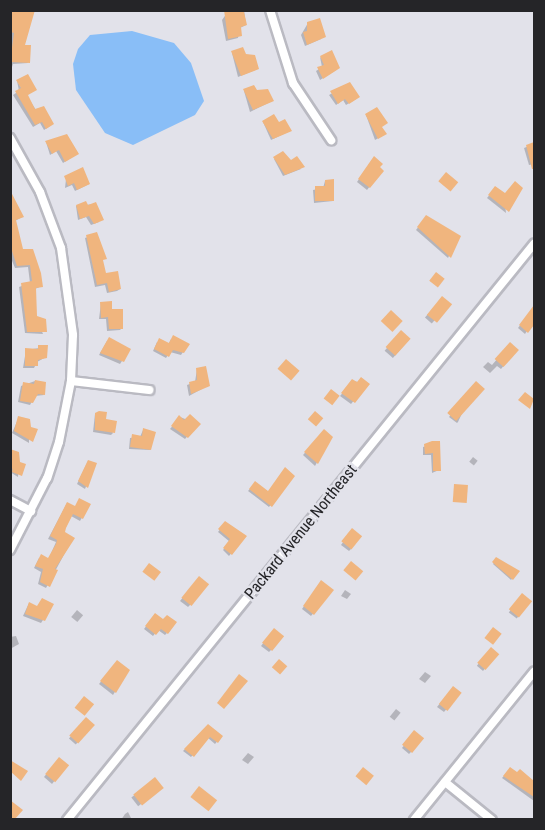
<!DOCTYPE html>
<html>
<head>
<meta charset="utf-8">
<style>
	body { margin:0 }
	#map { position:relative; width:545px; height:830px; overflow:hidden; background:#e2e2ea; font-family:"Roboto Condensed",sans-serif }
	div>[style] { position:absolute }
	.water>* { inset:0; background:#89bef7 }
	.shadow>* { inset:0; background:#0003; transform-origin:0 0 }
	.building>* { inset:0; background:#f0b57e; transform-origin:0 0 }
	.roads { filter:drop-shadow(2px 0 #babac2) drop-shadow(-2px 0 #babac2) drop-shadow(0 2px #babac2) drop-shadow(0 -2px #babac2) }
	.street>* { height:8px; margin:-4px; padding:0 4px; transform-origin:4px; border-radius:4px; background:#fff }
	span { translate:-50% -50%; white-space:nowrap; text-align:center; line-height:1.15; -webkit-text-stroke:5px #e2e2ea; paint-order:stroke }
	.street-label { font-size:16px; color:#252528 }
	.frame { position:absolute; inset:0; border:12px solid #252528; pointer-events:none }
</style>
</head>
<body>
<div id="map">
	<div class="water">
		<i style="clip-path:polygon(132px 31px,174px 43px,191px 63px,204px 101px,195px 115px,133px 145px,105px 133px,76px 90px,73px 64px,78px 49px,90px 35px)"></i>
	</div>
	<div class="shadow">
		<i style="clip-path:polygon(229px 10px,244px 10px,246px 25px,240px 28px,238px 38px,226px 41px,222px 20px)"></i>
		<i style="clip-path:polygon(10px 12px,28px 63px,13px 64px,11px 70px)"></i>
		<i style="clip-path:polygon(308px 23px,321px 39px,305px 46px,301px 35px)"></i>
		<i style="clip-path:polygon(232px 53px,255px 70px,238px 77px)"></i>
		<i style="clip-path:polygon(320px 57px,336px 70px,320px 80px,316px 71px,322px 67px)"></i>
		<i style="clip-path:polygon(17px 81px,36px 110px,50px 126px,44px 130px,40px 123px,33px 127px,13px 95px,19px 91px)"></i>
		<i style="clip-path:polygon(349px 84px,356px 99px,346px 105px,343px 100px,336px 105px,329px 95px)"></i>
		<i style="clip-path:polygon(244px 91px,256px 92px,272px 101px,250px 112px)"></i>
		<i style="clip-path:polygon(366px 115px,381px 127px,382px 136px,375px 140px)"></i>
		<i style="clip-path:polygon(263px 122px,279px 124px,290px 131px,271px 140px)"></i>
		<i style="clip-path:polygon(46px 142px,77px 154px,63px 163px,56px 151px,50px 155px)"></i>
		<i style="clip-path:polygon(534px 144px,534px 164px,529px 165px,524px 148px)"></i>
		<i style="clip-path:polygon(274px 159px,291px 162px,301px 169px,283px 176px)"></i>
		<i style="clip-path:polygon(372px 160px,382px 171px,367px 190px,357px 182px)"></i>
		<i style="clip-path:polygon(66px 179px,89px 184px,75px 191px,72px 185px,65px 188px)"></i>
		<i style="clip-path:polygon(325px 181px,333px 201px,314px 203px,313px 190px,323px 188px)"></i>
		<i style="clip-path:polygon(495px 188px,504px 195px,506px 213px,487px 198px)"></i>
		<i style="clip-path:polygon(10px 194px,22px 217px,15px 221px,22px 251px,32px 250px,42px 286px,35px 289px,36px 317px,43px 334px,25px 333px,19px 287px,30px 283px,28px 267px,15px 268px,10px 256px)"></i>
		<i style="clip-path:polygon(95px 204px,99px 222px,91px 225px,86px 217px,78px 220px,76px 206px)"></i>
		<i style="clip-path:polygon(426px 217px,459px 237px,448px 258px,416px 230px)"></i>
		<i style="clip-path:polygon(97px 234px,105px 275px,120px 289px,117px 291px,107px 293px,105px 285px,95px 287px,85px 238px)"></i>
		<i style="left:442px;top:298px;width:9px;height:26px;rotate:41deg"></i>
		<i style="clip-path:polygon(101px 303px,111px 311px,122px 328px,120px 330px,107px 331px,106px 319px,99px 319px)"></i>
		<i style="clip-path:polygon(534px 307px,534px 320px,525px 334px,518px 328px)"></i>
		<i style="left:401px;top:332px;width:11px;height:25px;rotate:41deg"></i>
		<i style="clip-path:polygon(171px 339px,183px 352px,181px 355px,170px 352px,166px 358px,153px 351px,157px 342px,168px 345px)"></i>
		<i style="clip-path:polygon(107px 341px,122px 361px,120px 364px,99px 355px)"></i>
		<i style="clip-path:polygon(510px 344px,517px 350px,501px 369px,497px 366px,490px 373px,483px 367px,488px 362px,492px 365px)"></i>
		<i style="clip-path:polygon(46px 347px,46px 357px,37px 362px,34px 368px,23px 368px,26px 350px)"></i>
		<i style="clip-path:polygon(197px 369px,209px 385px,189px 396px,187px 385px,195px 382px)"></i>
		<i style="clip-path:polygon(35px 381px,44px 395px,35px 396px,30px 405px,18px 402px,21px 386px)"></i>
		<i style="clip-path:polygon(353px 381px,368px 384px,351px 404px,340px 396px)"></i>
		<i style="clip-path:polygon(476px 383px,458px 422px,457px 423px,449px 417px)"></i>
		<i style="clip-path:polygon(95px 414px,104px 420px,113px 433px,111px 435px,93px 432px)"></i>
		<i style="clip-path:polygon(19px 417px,29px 428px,29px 443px,12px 433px)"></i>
		<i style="clip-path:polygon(180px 417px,198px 424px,185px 439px,170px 429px)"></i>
		<i style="clip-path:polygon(143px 430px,150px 450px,129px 449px,130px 438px,140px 437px)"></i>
		<i style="clip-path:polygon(324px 431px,331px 437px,315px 466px,303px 455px)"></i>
		<i style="clip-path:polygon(438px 443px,439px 470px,432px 473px,431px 455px,423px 455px,423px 447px)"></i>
		<i style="clip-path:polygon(10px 450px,19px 463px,18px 477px,10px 472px)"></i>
		<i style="left:473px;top:457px;width:6px;height:6px;rotate:39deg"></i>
		<i style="clip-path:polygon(88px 461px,95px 464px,85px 489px,77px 484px)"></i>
		<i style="clip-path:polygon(293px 476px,269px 507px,248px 491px,255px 483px,268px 493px)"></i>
		<i style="clip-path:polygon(67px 503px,74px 507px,89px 505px,80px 521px,71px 516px,63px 533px,73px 538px,46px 588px,38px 584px,41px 572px,34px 568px,39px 558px,48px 560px,56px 542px,48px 539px)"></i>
		<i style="clip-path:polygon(225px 523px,245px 536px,229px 556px,223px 550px,230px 542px,218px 532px)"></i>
		<i style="clip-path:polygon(350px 533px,351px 549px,349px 551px,341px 545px)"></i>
		<i style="clip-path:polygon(497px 559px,518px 571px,511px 580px,493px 564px)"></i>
		<i style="clip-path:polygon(197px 580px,190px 605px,188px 607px,180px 601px)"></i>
		<i style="clip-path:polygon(319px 584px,332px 590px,311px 616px,302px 609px)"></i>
		<i style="clip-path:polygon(345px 590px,351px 594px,347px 599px,341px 596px)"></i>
		<i style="left:522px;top:595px;width:10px;height:22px;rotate:37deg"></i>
		<i style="clip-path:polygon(29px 603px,43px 620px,41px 623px,23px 616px)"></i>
		<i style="left:77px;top:610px;width:8px;height:9px;rotate:40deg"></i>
		<i style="clip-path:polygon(153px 617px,167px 633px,165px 635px,158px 630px,153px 636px,144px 629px)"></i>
		<i style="clip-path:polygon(272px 632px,271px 650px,269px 652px,261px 646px)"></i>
		<i style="clip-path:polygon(16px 636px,19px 644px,10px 649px,10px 637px)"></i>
		<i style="left:491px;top:649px;width:8px;height:22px;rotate:40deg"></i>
		<i style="clip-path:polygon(115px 664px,128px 671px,113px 695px,99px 684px)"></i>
		<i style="clip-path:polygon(425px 672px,431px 676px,425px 683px,419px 679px)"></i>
		<i style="clip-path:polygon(451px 690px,460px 693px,444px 712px,437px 707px)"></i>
		<i style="left:396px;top:709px;width:6px;height:10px;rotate:39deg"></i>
		<i style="left:86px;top:719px;width:9px;height:26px;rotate:41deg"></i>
		<i style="clip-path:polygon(208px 726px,221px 737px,215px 744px,208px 738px,191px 757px,183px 751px)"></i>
		<i style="clip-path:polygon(412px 735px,411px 752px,409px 754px,402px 748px)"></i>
		<i style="clip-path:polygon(248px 753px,254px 757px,248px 764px,242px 760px)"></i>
		<i style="clip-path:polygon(57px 761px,67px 765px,52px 784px,44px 777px)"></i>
		<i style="clip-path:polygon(510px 769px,534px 782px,534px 801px,502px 778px)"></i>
		<i style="left:155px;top:779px;width:11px;height:30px;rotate:52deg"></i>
		<i style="clip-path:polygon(128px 812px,132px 820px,121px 820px,125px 814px)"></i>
	</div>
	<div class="building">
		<i style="clip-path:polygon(10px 10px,35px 10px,25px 45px,31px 45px,30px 63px,10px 62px,14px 33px,11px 32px)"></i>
		<i style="clip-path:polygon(224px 10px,244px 12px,247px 25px,241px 27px,242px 36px,228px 39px)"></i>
		<i style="clip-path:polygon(320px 18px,326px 37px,307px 45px,303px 32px,307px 31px,307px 22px)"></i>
		<i style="clip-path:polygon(243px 47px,246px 54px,255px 55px,259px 69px,241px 76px,231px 51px)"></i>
		<i style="clip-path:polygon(332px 50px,340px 68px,323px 79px,317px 67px,324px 65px,320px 56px)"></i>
		<i style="clip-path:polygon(28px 74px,37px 90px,28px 95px,35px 109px,44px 106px,54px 124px,46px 129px,42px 122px,35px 125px,15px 91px,21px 88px,16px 80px)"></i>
		<i style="clip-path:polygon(350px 82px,360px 97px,349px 104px,345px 99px,338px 104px,330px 91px)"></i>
		<i style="clip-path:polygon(254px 85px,257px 90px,268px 89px,274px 101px,253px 110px,243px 89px)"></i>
		<i style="clip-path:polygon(377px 107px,388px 123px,382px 127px,387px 134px,378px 139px,365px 114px)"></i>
		<i style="clip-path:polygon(274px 114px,279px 122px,285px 119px,292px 131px,273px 139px,262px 121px)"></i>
		<i style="clip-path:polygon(67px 134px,79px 154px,65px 162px,59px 150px,52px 154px,45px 141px)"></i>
		<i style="clip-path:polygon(534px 142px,534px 169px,532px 169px,526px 145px)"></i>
		<i style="clip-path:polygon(283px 151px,291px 160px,297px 156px,305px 167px,285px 175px,273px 157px)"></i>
		<i style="clip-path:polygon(374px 156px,383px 164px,380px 167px,384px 171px,370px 188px,358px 179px)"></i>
		<i style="clip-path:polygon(83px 167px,90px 184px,77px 190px,74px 183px,68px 186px,64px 176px)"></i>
		<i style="left:446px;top:172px;width:16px;height:12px;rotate:40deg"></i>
		<i style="clip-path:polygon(334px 179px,334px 201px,315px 201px,315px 186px,325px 186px,325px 180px)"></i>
		<i style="clip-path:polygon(515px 181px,523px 188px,509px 212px,488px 195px,495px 186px,505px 193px)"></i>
		<i style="clip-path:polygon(10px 190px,24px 217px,16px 220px,23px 249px,33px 249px,41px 273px,43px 287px,36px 288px,37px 316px,46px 319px,47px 332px,27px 332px,21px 283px,32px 281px,30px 265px,17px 266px,10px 245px)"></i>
		<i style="clip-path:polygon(86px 201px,88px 205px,96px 202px,104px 220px,94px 224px,89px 216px,80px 219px,76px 205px)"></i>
		<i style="clip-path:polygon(426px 215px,461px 236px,451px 258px,417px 227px)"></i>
		<i style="clip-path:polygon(97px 232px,107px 259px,103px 260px,106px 273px,118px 271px,121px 289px,109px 292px,107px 283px,97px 285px,86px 235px)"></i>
		<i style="left:436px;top:272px;width:11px;height:11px;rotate:38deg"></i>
		<i style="left:442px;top:296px;width:13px;height:24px;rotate:39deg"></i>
		<i style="clip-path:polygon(112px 301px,112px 309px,123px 309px,123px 329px,109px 329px,108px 317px,101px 318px,100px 302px)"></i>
		<i style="clip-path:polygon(534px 305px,534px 325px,528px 333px,519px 325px)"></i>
		<i style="left:391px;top:310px;width:16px;height:15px;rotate:43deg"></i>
		<i style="left:401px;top:330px;width:13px;height:23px;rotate:42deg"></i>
		<i style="clip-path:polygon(173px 335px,190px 344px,184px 353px,173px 350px,169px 357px,154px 349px,159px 338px,169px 343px)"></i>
		<i style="clip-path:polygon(109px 337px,131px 349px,124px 362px,100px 353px)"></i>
		<i style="left:510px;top:342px;width:12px;height:23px;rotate:42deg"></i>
		<i style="clip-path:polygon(38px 345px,48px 345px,47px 358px,38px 360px,38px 366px,25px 366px,25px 348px,38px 349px)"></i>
		<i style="left:286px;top:359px;width:18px;height:13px;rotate:41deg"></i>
		<i style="clip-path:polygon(206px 366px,210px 386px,191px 394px,189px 382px,197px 380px,196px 368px)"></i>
		<i style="clip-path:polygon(361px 377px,370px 384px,355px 403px,341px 393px,352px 379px,357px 382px)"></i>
		<i style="clip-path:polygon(35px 380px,46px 382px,45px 395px,38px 394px,33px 403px,20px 401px,23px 382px,34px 384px)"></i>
		<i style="left:476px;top:381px;width:12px;height:43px;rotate:42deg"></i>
		<i style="left:331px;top:389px;width:11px;height:12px;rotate:38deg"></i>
		<i style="clip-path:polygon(525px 392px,534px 399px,530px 409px,518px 400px)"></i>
		<i style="clip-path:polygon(99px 411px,107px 412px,106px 419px,117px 421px,115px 433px,95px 430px,95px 413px)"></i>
		<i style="left:315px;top:411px;width:11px;height:11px;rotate:41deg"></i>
		<i style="clip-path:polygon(190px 414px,201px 424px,188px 438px,171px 426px,179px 415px,184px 420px)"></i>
		<i style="clip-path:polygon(18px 416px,30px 419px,31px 427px,38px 429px,33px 442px,14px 431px)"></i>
		<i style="clip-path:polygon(143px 428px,156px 432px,151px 450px,130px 447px,132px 434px,142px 436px)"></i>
		<i style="clip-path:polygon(324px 429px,333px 437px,318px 464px,304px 452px)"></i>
		<i style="clip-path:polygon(432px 441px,440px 441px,441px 471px,433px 471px,433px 453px,425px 454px,424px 444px)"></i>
		<i style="clip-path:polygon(10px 449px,19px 452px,20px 462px,26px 464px,22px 476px,12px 472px,13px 468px,10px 474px)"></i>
		<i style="clip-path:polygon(88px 460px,97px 463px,88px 488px,78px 481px)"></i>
		<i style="clip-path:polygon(285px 467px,295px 476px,272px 507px,249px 489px,255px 481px,268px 491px)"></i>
		<i style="left:454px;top:484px;width:14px;height:18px;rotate:4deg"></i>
		<i style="clip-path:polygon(79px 498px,91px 504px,83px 519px,73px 514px,66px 528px,65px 532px,75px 538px,55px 569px,58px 570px,50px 587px,40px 582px,43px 569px,35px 566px,41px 554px,48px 558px,56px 544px,57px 540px,50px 536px,67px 502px,75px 506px)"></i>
		<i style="clip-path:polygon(225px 521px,247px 536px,232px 555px,223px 548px,230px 539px,218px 529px)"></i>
		<i style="left:352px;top:528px;width:13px;height:17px;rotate:39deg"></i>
		<i style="clip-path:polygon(496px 557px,520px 571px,513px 580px,492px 562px)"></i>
		<i style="left:351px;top:561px;width:16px;height:12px;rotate:40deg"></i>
		<i style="left:149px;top:563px;width:15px;height:11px;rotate:37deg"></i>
		<i style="left:199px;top:576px;width:13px;height:28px;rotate:39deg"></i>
		<i style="clip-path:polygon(321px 580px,334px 590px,314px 615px,303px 606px)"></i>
		<i style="left:522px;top:593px;width:13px;height:21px;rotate:39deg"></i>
		<i style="clip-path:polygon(42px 598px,54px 604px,45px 621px,25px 614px,29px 602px,37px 606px)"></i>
		<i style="clip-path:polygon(155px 613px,163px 619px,167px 615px,177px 622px,168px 634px,161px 629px,156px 635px,145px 626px)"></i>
		<i style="left:493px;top:627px;width:11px;height:14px;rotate:38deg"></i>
		<i style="left:274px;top:628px;width:13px;height:19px;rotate:39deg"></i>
		<i style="left:491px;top:647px;width:11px;height:21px;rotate:41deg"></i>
		<i style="left:279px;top:659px;width:11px;height:11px;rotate:41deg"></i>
		<i style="clip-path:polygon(117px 660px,130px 670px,116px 693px,100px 681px)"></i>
		<i style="clip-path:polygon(239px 674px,248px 681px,224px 709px,217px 703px)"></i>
		<i style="left:453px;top:686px;width:11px;height:23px;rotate:38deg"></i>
		<i style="left:84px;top:696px;width:13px;height:15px;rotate:39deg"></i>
		<i style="left:86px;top:717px;width:12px;height:25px;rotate:42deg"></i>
		<i style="clip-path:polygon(208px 724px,223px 736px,218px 743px,210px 737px,194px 757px,184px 749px)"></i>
		<i style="left:414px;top:730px;width:13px;height:19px;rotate:39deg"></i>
		<i style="left:59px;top:757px;width:13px;height:22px;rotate:39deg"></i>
		<i style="clip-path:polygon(10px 760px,28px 771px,21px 781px,10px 771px)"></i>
		<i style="left:363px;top:767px;width:14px;height:12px;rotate:39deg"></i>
		<i style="clip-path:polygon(510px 767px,517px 772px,520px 769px,534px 781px,534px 797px,503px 776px)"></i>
		<i style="left:155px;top:777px;width:14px;height:28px;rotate:51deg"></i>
		<i style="left:199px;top:786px;width:23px;height:14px;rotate:38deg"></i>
		<i style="clip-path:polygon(10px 800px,23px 810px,15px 819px,10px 819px)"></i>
	</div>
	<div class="roads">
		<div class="street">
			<i style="left:270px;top:10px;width:77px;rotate:72.5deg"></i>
			<i style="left:293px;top:83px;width:69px;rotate:56.3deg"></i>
			<i style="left:10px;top:138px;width:62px;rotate:60.9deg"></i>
			<i style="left:40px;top:192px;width:60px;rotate:69.4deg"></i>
			<i style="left:61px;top:248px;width:88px;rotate:82.1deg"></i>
			<i style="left:73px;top:335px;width:46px;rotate:92.5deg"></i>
			<i style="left:71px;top:381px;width:62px;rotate:101.1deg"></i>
			<i style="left:59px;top:442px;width:38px;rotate:108deg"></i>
			<i style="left:47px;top:478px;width:81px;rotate:117.2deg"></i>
			<i style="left:71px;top:381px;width:79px;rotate:6.6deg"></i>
			<i style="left:10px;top:500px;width:24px;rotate:28deg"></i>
			<i style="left:445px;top:782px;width:60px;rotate:39deg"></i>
			<i style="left:67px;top:820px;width:742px;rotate:-50.97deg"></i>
			<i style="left:414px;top:820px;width:191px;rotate:-51deg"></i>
		</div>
	</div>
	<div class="street-label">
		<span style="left:301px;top:532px;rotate:-51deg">Packard Avenue Northeast</span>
	</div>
	<div class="frame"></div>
</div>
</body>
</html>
